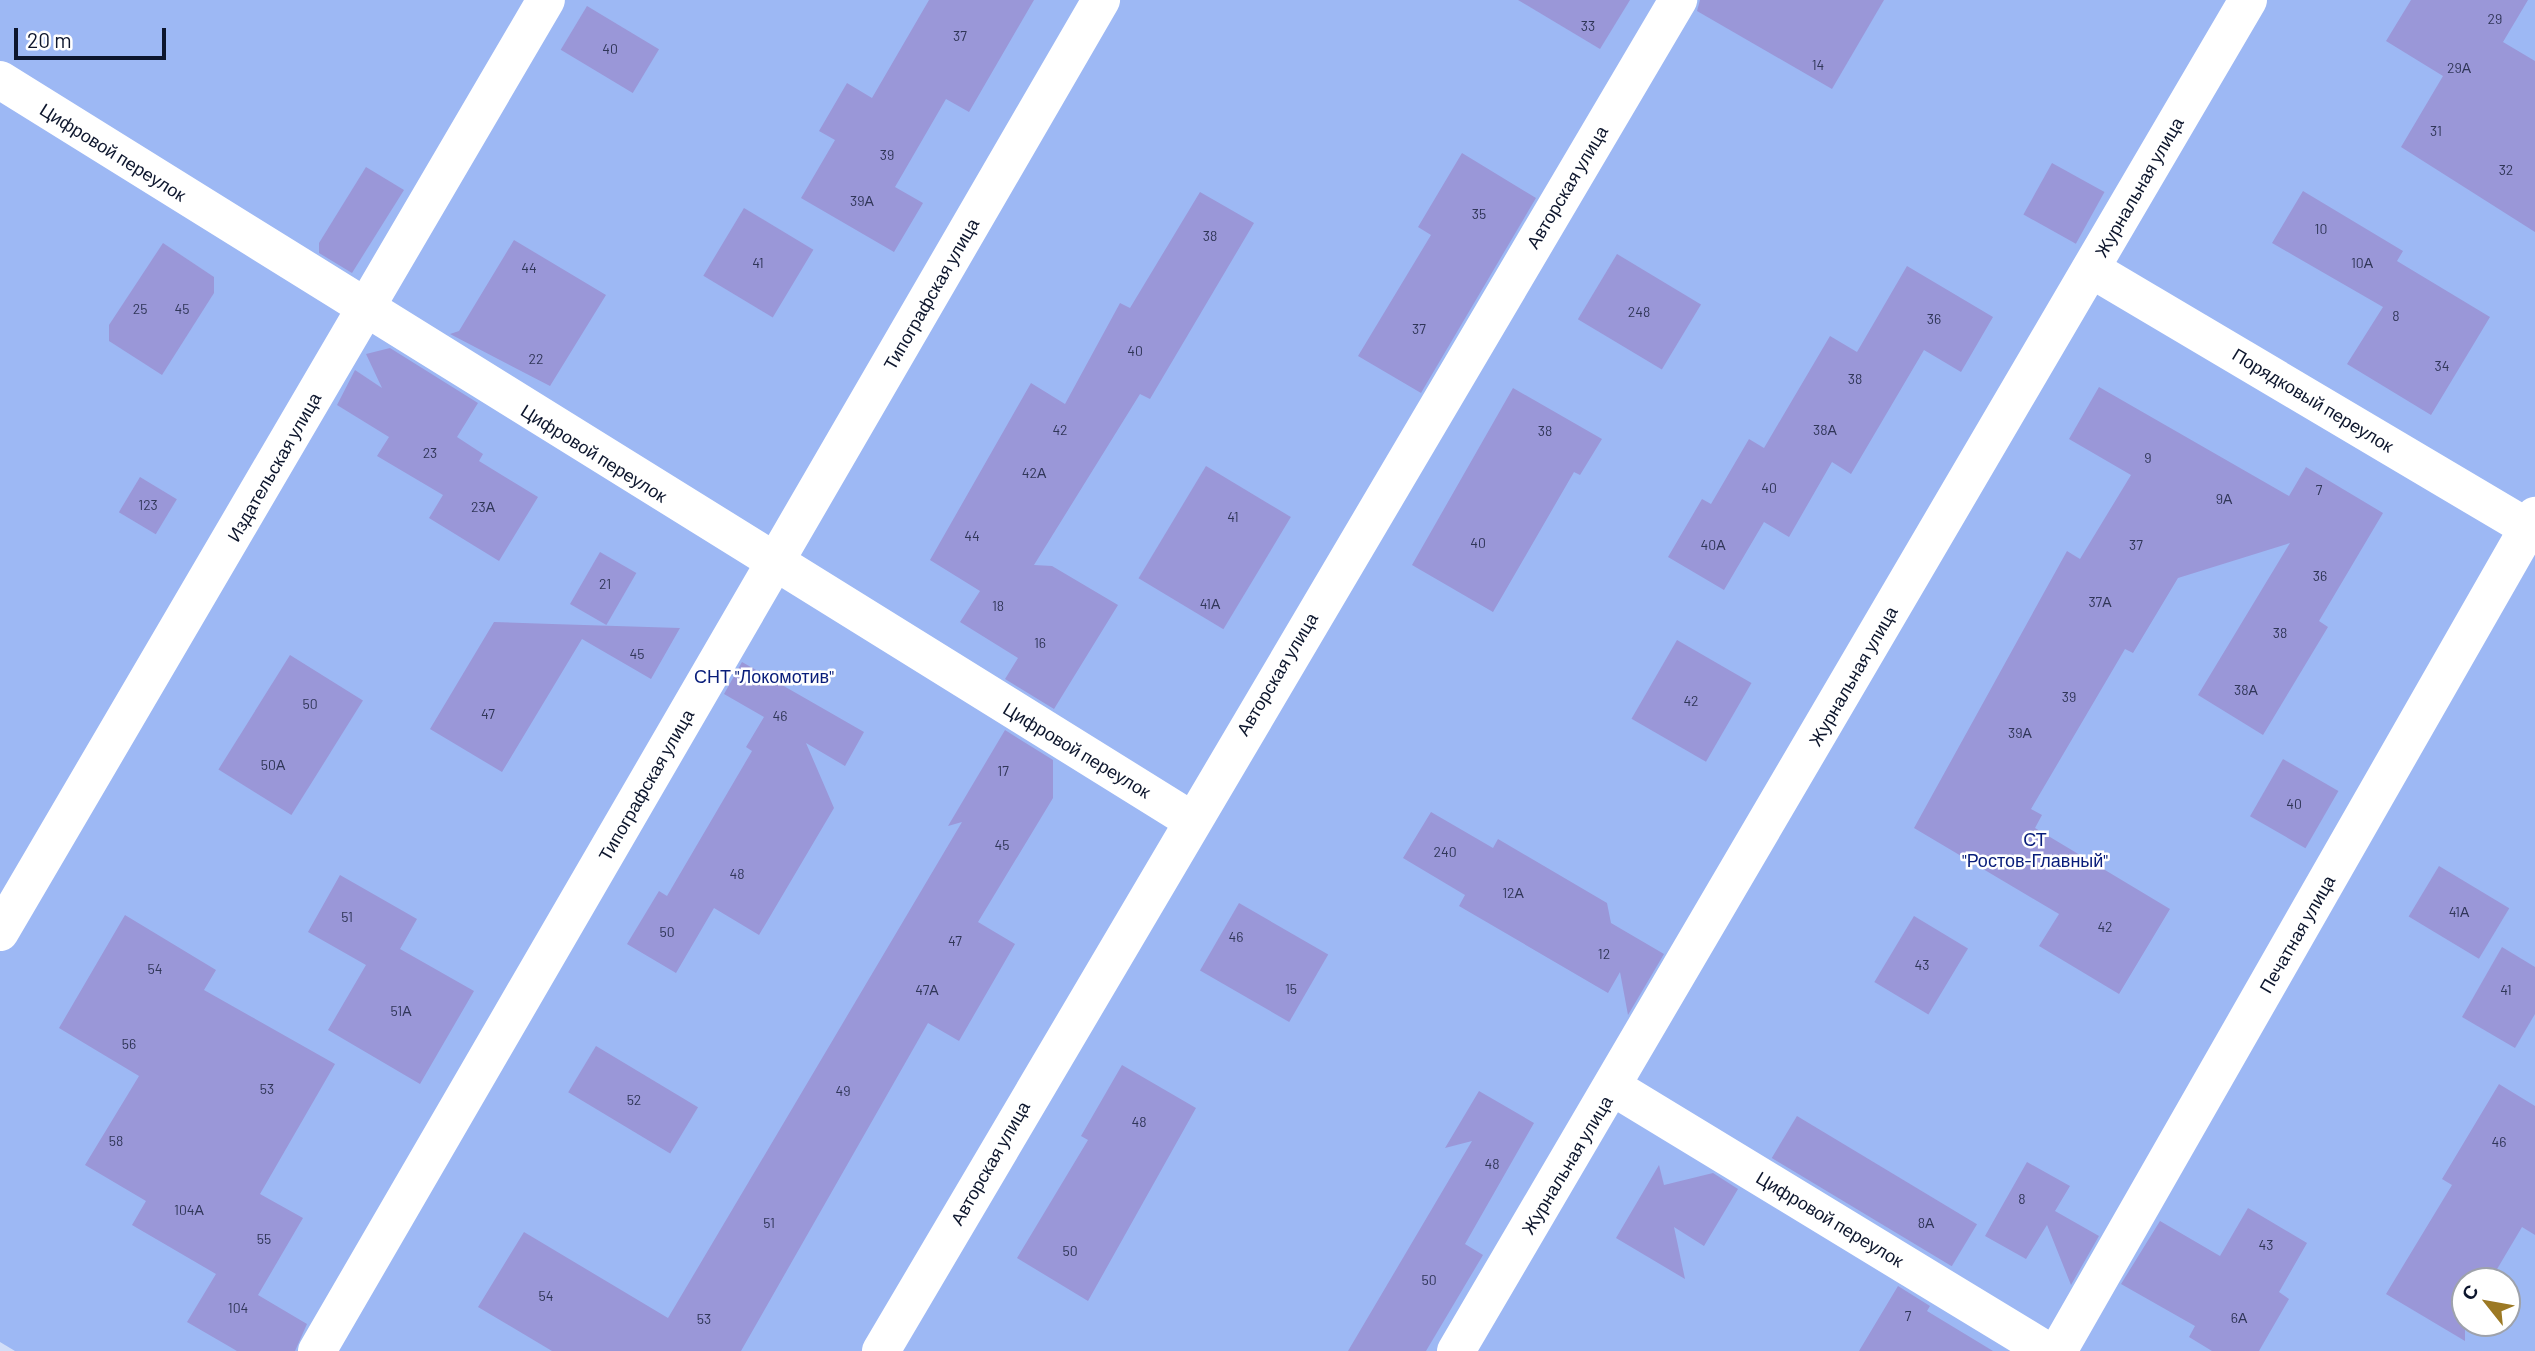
<!DOCTYPE html>
<html>
<head>
<meta charset="utf-8">
<style>
	body { margin:0 }
	#map { position:relative; width:2535px; height:1351px; overflow:hidden; background:#d2def8; font-family:Barlow,sans-serif }
	div>[style] { position:absolute }
	.green>* { inset:0; background:#9db8f4 }
	.building>* { inset:0; background:#9a97d8; transform-origin:0 0 }
	.street>* { height:38px; margin:-19px; padding:0 19px; transform-origin:19px; border-radius:19px; background:#fff }
	span { translate:-50% -50%; white-space:nowrap; text-align:center; line-height:1.15; -webkit-text-stroke:5px #fff; paint-order:stroke }
	.number-label { font-size:14px; color:#303658 }
	.number-label span { -webkit-text-stroke-width:0 }
	.street-label { font-size:18px; color:#0d162d }
	.park-label { font-size:18px; color:#081d7a }
	.north { position:absolute; left:2451px; top:1267px; width:70px; height:70px; box-sizing:border-box; background:#fff; border:2px solid #9ea2ab; border-radius:50%; rotate:301deg; font-size:19px; font-weight:700; line-height:28px; text-align:center; color:#0d162d }
	.north::after { content:''; display:block; margin:auto; width:24px; height:32px; background:#9c7924; clip-path:polygon(50% 0,100% 100%,50% 72%,0 100%) }
	.scale { position:absolute; left:14px; top:28px; width:152px; height:32px; box-sizing:border-box; border:4px solid #0d162d; border-top:0; padding-left:9px; font-size:21px; line-height:24px; white-space:nowrap; color:#0d162d; -webkit-text-stroke:5px #fff; paint-order:stroke }
</style>
</head>
<body>
<div id="map">
	<div class="green">
		<i style="clip-path:polygon(evenodd,0 0,2535px 0,2535px 1351px,15px 1351px,0 1342px,0 0,2465px 1281px,2507px 1281px,2507px 1323px,2465px 1323px,2465px 1281px)"></i>
	</div>
	<div class="building">
		<i style="clip-path:polygon(929px 0,1034px 0,969px 112px,946px 99px,895px 187px,923px 203px,894px 252px,801px 198px,835px 140px,819px 131px,847px 83px,872px 98px)"></i>
		<i style="clip-path:polygon(1518px 0,1630px 0,1600px 49px)"></i>
		<i style="clip-path:polygon(1700px 0,1884px 0,1832px 89px,1697px 11px)"></i>
		<i style="clip-path:polygon(2411px 0,2528px 0,2503px 42px,2535px 61px,2535px 232px,2401px 147px,2443px 76px,2386px 41px)"></i>
		<i style="left:587px;top:6px;width:84px;height:51px;rotate:31deg"></i>
		<i style="clip-path:polygon(1462px 153px,1536px 198px,1421px 393px,1358px 356px,1431px 235px,1418px 227px)"></i>
		<i style="left:2052px;top:163px;width:60px;height:59px;rotate:29deg"></i>
		<i style="clip-path:polygon(366px 167px,404px 190px,352px 273px,319px 253px,319px 243px)"></i>
		<i style="clip-path:polygon(2303px 191px,2403px 251px,2397px 261px,2490px 317px,2431px 415px,2347px 364px,2383px 307px,2272px 243px)"></i>
		<i style="clip-path:polygon(1200px 192px,1254px 223px,1150px 399px,1140px 394px,1034px 565px,1052px 566px,1118px 605px,1054px 709px,1005px 679px,1018px 658px,960px 622px,980px 591px,930px 560px,1031px 383px,1065px 404px,1120px 303px,1130px 308px)"></i>
		<i style="left:744px;top:208px;width:81px;height:79px;rotate:31deg"></i>
		<i style="clip-path:polygon(514px 240px,606px 295px,550px 386px,450px 334px,459px 331px)"></i>
		<i style="clip-path:polygon(163px 243px,214px 277px,214px 293px,162px 375px,109px 341px,109px 325px)"></i>
		<i style="left:1617px;top:254px;width:98px;height:76px;rotate:31deg"></i>
		<i style="clip-path:polygon(1907px 266px,1993px 317px,1961px 372px,1924px 350px,1851px 474px,1832px 462px,1789px 537px,1764px 522px,1724px 590px,1668px 557px,1702px 499px,1711px 504px,1749px 439px,1764px 448px,1830px 336px,1857px 352px)"></i>
		<i style="clip-path:polygon(390px 348px,478px 403px,457px 437px,483px 454px,479px 461px,538px 497px,499px 561px,429px 518px,443px 495px,377px 456px,389px 437px,337px 405px,355px 370px,382px 388px,366px 354px)"></i>
		<i style="clip-path:polygon(2099px 387px,2289px 496px,2306px 467px,2383px 513px,2319px 621px,2328px 627px,2263px 735px,2198px 695px,2290px 543px,2178px 578px,2133px 653px,2125px 649px,2031px 809px,2042px 815px,2035px 828px,2170px 909px,2119px 994px,2039px 946px,2059px 914px,1914px 828px,2067px 551px,2080px 559px,2131px 475px,2069px 439px)"></i>
		<i style="clip-path:polygon(1513px 388px,1602px 439px,1580px 475px,1574px 472px,1493px 612px,1412px 565px)"></i>
		<i style="left:1206px;top:466px;width:99px;height:131px;rotate:31deg"></i>
		<i style="left:140px;top:477px;width:43px;height:41px;rotate:31deg"></i>
		<i style="left:600px;top:552px;width:42px;height:60px;rotate:30deg"></i>
		<i style="clip-path:polygon(494px 622px,552px 624px,680px 628px,651px 679px,582px 639px,502px 772px,430px 729px)"></i>
		<i style="left:1677px;top:640px;width:86px;height:91px;rotate:30deg"></i>
		<i style="left:290px;top:655px;width:86px;height:135px;rotate:32deg"></i>
		<i style="clip-path:polygon(742px 662px,864px 732px,845px 766px,806px 743px,834px 808px,759px 935px,714px 908px,676px 973px,627px 944px,659px 891px,667px 896px,752px 751px,746px 747px,764px 717px,724px 694px)"></i>
		<i style="clip-path:polygon(1005px 730px,1053px 760px,1053px 798px,978px 922px,1015px 944px,959px 1041px,928px 1023px,741px 1351px,552px 1351px,478px 1307px,524px 1232px,668px 1318px,962px 822px,948px 826px)"></i>
		<i style="left:2283px;top:759px;width:64px;height:66px;rotate:30deg"></i>
		<i style="clip-path:polygon(1431px 812px,1493px 848px,1498px 839px,1607px 903px,1611px 923px,1664px 954px,1628px 1015px,1620px 972px,1608px 993px,1459px 906px,1465px 895px,1403px 858px)"></i>
		<i style="left:2439px;top:866px;width:82px;height:59px;rotate:31deg"></i>
		<i style="clip-path:polygon(340px 875px,417px 919px,400px 949px,474px 991px,420px 1084px,328px 1030px,366px 965px,308px 932px)"></i>
		<i style="left:1239px;top:903px;width:103px;height:78px;rotate:30deg"></i>
		<i style="clip-path:polygon(125px 915px,216px 970px,204px 990px,335px 1064px,260px 1194px,303px 1218px,258px 1295px,307px 1324px,295px 1351px,237px 1351px,187px 1322px,216px 1274px,132px 1225px,146px 1201px,85px 1165px,139px 1076px,59px 1028px)"></i>
		<i style="left:1914px;top:916px;width:63px;height:77px;rotate:31deg"></i>
		<i style="clip-path:polygon(2502px 947px,2535px 967px,2535px 1014px,2515px 1048px,2462px 1017px)"></i>
		<i style="left:596px;top:1046px;width:119px;height:54px;rotate:31deg"></i>
		<i style="clip-path:polygon(1122px 1065px,1196px 1108px,1088px 1301px,1017px 1258px,1088px 1140px,1081px 1136px)"></i>
		<i style="clip-path:polygon(2499px 1084px,2535px 1106px,2535px 1235px,2522px 1227px,2490px 1281px,2465px 1281px,2465px 1341px,2386px 1294px,2452px 1185px,2442px 1179px)"></i>
		<i style="clip-path:polygon(1479px 1091px,1534px 1123px,1465px 1244px,1483px 1255px,1426px 1351px,1348px 1351px,1472px 1141px,1445px 1148px)"></i>
		<i style="left:1797px;top:1116px;width:210px;height:49px;rotate:31deg"></i>
		<i style="clip-path:polygon(2027px 1162px,2070px 1186px,2055px 1211px,2099px 1236px,2071px 1285px,2047px 1225px,2026px 1259px,1985px 1236px)"></i>
		<i style="clip-path:polygon(1659px 1165px,1664px 1185px,1713px 1173px,1738px 1189px,1704px 1246px,1674px 1227px,1685px 1279px,1616px 1238px)"></i>
		<i style="clip-path:polygon(2248px 1208px,2307px 1243px,2279px 1292px,2289px 1299px,2259px 1351px,2212px 1351px,2189px 1337px,2195px 1326px,2121px 1284px,2160px 1221px,2220px 1256px)"></i>
		<i style="clip-path:polygon(1898px 1286px,1930px 1306px,1927px 1311px,1993px 1351px,1859px 1351px)"></i>
	</div>
	<div class="street">
		<i style="left:0;top:80px;width:1402px;rotate:31.85deg"></i>
		<i style="left:2091px;top:269px;width:516px;rotate:30.64deg"></i>
		<i style="left:0;top:932px;width:1080px;rotate:-59.64deg"></i>
		<i style="left:1613px;top:1087px;width:508px;rotate:31.31deg"></i>
		<i style="left:317px;top:1351px;width:1562px;rotate:-59.87deg"></i>
		<i style="left:881px;top:1351px;width:1569px;rotate:-59.46deg"></i>
		<i style="left:1456px;top:1351px;width:1566px;rotate:-59.62deg"></i>
		<i style="left:2058px;top:1351px;width:962px;rotate:-60.26deg"></i>
	</div>
	<div class="number-label">
		<span style="left:2495px;top:19px">29</span>
		<span style="left:1588px;top:26px">33</span>
		<span style="left:960px;top:36px">37</span>
		<span style="left:610px;top:49px">40</span>
		<span style="left:1818px;top:65px">14</span>
		<span style="left:2459px;top:68px">29А</span>
		<span style="left:2436px;top:131px">31</span>
		<span style="left:887px;top:155px">39</span>
		<span style="left:2506px;top:170px">32</span>
		<span style="left:862px;top:201px">39А</span>
		<span style="left:1479px;top:214px">35</span>
		<span style="left:2321px;top:229px">10</span>
		<span style="left:1210px;top:236px">38</span>
		<span style="left:758px;top:263px">41</span>
		<span style="left:2362px;top:263px">10А</span>
		<span style="left:529px;top:268px">44</span>
		<span style="left:140px;top:309px">25</span>
		<span style="left:182px;top:309px">45</span>
		<span style="left:1639px;top:312px">248</span>
		<span style="left:2396px;top:316px">8</span>
		<span style="left:1934px;top:319px">36</span>
		<span style="left:1419px;top:329px">37</span>
		<span style="left:1135px;top:351px">40</span>
		<span style="left:536px;top:359px">22</span>
		<span style="left:2442px;top:366px">34</span>
		<span style="left:1855px;top:379px">38</span>
		<span style="left:1060px;top:430px">42</span>
		<span style="left:1825px;top:430px">38А</span>
		<span style="left:1545px;top:431px">38</span>
		<span style="left:430px;top:453px">23</span>
		<span style="left:2148px;top:458px">9</span>
		<span style="left:1034px;top:473px">42А</span>
		<span style="left:1769px;top:488px">40</span>
		<span style="left:2319px;top:490px">7</span>
		<span style="left:2224px;top:499px">9А</span>
		<span style="left:148px;top:505px">123</span>
		<span style="left:483px;top:507px">23А</span>
		<span style="left:1233px;top:517px">41</span>
		<span style="left:972px;top:536px">44</span>
		<span style="left:1478px;top:543px">40</span>
		<span style="left:1713px;top:545px">40А</span>
		<span style="left:2136px;top:545px">37</span>
		<span style="left:2320px;top:576px">36</span>
		<span style="left:605px;top:584px">21</span>
		<span style="left:2100px;top:602px">37А</span>
		<span style="left:1210px;top:604px">41А</span>
		<span style="left:998px;top:606px">18</span>
		<span style="left:2280px;top:633px">38</span>
		<span style="left:1040px;top:643px">16</span>
		<span style="left:637px;top:654px">45</span>
		<span style="left:2246px;top:690px">38А</span>
		<span style="left:2069px;top:697px">39</span>
		<span style="left:1691px;top:701px">42</span>
		<span style="left:310px;top:704px">50</span>
		<span style="left:488px;top:714px">47</span>
		<span style="left:780px;top:716px">46</span>
		<span style="left:2020px;top:733px">39А</span>
		<span style="left:273px;top:765px">50А</span>
		<span style="left:1003px;top:771px">17</span>
		<span style="left:2294px;top:804px">40</span>
		<span style="left:1002px;top:845px">45</span>
		<span style="left:1445px;top:852px">240</span>
		<span style="left:737px;top:874px">48</span>
		<span style="left:1513px;top:893px">12А</span>
		<span style="left:2459px;top:912px">41А</span>
		<span style="left:347px;top:917px">51</span>
		<span style="left:2105px;top:927px">42</span>
		<span style="left:667px;top:932px">50</span>
		<span style="left:1236px;top:937px">46</span>
		<span style="left:955px;top:941px">47</span>
		<span style="left:1604px;top:954px">12</span>
		<span style="left:1922px;top:965px">43</span>
		<span style="left:155px;top:969px">54</span>
		<span style="left:1291px;top:989px">15</span>
		<span style="left:927px;top:990px">47А</span>
		<span style="left:2506px;top:990px">41</span>
		<span style="left:401px;top:1011px">51А</span>
		<span style="left:129px;top:1044px">56</span>
		<span style="left:267px;top:1089px">53</span>
		<span style="left:843px;top:1091px">49</span>
		<span style="left:634px;top:1100px">52</span>
		<span style="left:1139px;top:1122px">48</span>
		<span style="left:116px;top:1141px">58</span>
		<span style="left:2499px;top:1142px">46</span>
		<span style="left:1492px;top:1164px">48</span>
		<span style="left:2022px;top:1199px">8</span>
		<span style="left:189px;top:1210px">104А</span>
		<span style="left:769px;top:1223px">51</span>
		<span style="left:1926px;top:1223px">8А</span>
		<span style="left:264px;top:1239px">55</span>
		<span style="left:2266px;top:1245px">43</span>
		<span style="left:1070px;top:1251px">50</span>
		<span style="left:1429px;top:1280px">50</span>
		<span style="left:546px;top:1296px">54</span>
		<span style="left:238px;top:1308px">104</span>
		<span style="left:1908px;top:1316px">7</span>
		<span style="left:2239px;top:1318px">6А</span>
		<span style="left:704px;top:1319px">53</span>
	</div>
	<div class="street-label">
		<span style="left:113px;top:152px;rotate:32deg">Цифровой переулок</span>
		<span style="left:1567px;top:187px;rotate:-59deg">Авторская улица</span>
		<span style="left:2139px;top:187px;rotate:-60deg">Журнальная улица</span>
		<span style="left:931px;top:294px;rotate:-60deg">Типографская улица</span>
		<span style="left:2313px;top:400px;rotate:31deg">Порядковый переулок</span>
		<span style="left:594px;top:453px;rotate:32deg">Цифровой переулок</span>
		<span style="left:274px;top:467px;rotate:-60deg">Издательская улица</span>
		<span style="left:1277px;top:674px;rotate:-59deg">Авторская улица</span>
		<span style="left:1853px;top:676px;rotate:-60deg">Журнальная улица</span>
		<span style="left:1077px;top:750px;rotate:31deg">Цифровой переулок</span>
		<span style="left:646px;top:785px;rotate:-60deg">Типографская улица</span>
		<span style="left:2297px;top:934px;rotate:-60deg">Печатная улица</span>
		<span style="left:990px;top:1163px;rotate:-60deg">Авторская улица</span>
		<span style="left:1567px;top:1165px;rotate:-59deg">Журнальная улица</span>
		<span style="left:1830px;top:1219px;rotate:31deg">Цифровой переулок</span>
	</div>
	<div class="park-label">
		<span style="left:764px;top:676px">СНТ "Локомотив"</span>
		<span style="left:2035px;top:850px">СТ<br>"Ростов-Главный"</span>
	</div>
	<div class="north">С</div>
	<div class="scale">20 m</div>
</div>
</body>
</html>
